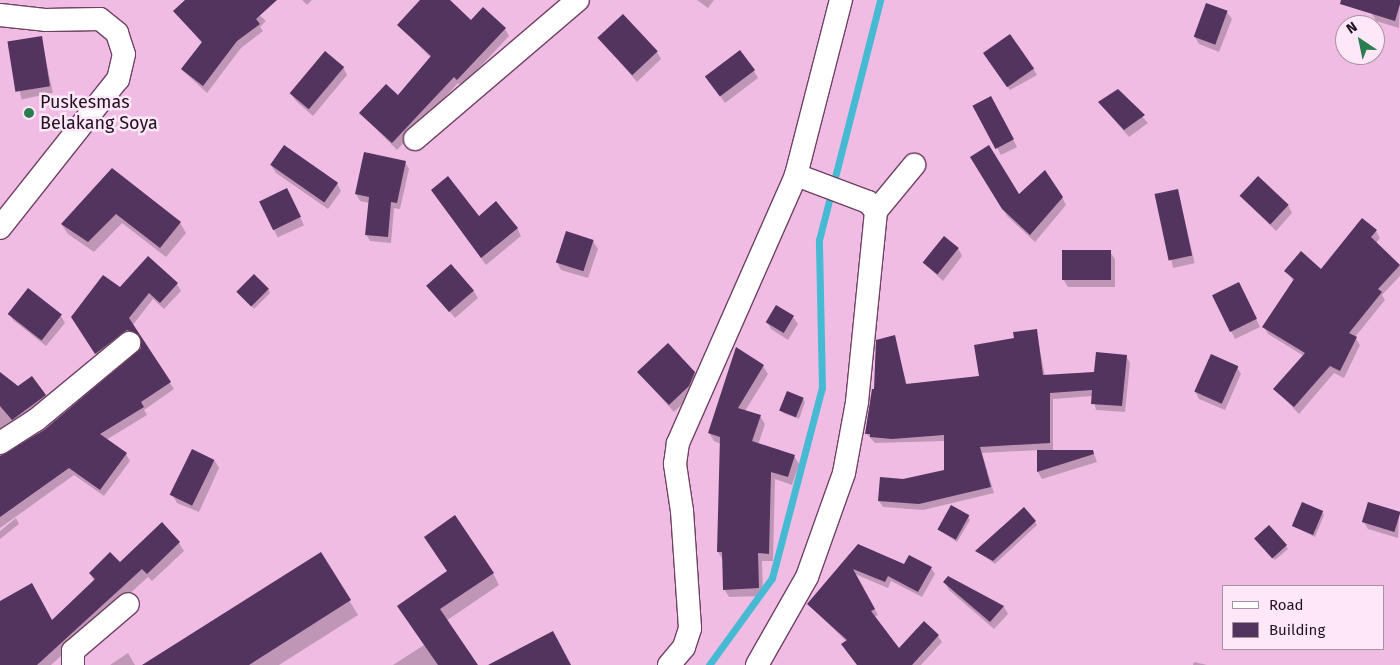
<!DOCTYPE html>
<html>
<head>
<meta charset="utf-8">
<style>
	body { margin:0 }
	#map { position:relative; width:1400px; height:665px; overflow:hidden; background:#f0bce4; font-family:"Fira Sans",sans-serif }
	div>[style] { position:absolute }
	.shadow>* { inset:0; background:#0003; transform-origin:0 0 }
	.stream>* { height:7px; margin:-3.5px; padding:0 3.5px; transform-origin:3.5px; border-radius:3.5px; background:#46bad3 }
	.building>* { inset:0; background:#52345f; transform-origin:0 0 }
	.roads { filter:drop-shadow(1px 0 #6e4264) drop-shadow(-1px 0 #6e4264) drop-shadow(0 1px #6e4264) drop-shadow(0 -1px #6e4264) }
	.street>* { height:22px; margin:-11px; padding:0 11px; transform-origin:11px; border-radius:11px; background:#fff }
	.dots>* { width:14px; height:14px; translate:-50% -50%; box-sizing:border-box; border:2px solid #fee8f8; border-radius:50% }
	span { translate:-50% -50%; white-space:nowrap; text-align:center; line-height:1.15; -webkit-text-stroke:5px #fee8f8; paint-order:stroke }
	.poi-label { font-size:18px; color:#231120 }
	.left { translate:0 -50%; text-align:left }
	.legend { position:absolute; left:1222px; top:585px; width:162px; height:65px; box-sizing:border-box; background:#fee8f8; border:1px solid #a692a2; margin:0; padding:6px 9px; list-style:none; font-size:15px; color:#231120 }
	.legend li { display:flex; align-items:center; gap:10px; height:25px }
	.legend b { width:25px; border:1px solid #a692a2 }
	.north { position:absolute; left:1335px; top:15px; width:50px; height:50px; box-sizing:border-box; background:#fee8f8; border:1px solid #a692a2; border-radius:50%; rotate:326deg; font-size:14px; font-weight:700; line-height:20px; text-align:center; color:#231120 }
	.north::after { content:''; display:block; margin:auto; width:18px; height:22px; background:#2b7c4e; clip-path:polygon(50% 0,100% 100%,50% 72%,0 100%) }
</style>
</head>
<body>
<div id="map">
	<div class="shadow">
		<i style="clip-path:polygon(188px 0,257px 0,253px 9px,266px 21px,260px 27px,263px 31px,241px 48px,207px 93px,182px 70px,202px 43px,175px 11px)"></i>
		<i style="clip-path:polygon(302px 0,312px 0,307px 5px)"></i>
		<i style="clip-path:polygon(422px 0,449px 0,471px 22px,505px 29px,509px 36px,462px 86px,458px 83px,397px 150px,361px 114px,398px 97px,431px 58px,399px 25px)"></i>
		<i style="clip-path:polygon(697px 0,714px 0,708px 8px)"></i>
		<i style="clip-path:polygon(1376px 0,1400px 0,1399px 28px,1376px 21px,1372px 14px)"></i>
		<i style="clip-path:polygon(1227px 12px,1232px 19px,1219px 52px,1199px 44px,1195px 37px)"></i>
		<i style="left:41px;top:37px;width:57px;height:32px;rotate:78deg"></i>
		<i style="clip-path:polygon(610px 50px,657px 52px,661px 59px,637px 82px)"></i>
		<i style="clip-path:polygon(988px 59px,1033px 68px,1037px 75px,1010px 90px)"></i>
		<i style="clip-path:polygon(343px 67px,347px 75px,313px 116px,296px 101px,291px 94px)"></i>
		<i style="clip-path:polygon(754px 71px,758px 78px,725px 103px,711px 83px)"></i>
		<i style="clip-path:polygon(1118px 90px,1148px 123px,1129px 137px,1099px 102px)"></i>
		<i style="clip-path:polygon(995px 105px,1017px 147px,1001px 155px,975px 107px)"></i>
		<i style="clip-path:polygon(972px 157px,1018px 196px,1062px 197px,1066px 205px,1035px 242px,1007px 216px)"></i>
		<i style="clip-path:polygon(405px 162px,409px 169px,400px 209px,394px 208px,391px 243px,370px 241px,366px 234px,370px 203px,360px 201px,356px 194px)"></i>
		<i style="clip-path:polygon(271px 165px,337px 183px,341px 191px,328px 209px,276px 173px)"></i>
		<i style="clip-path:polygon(113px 170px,180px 223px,186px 233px,166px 257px,122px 223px,94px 252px,68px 234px,62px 225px)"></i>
		<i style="left:287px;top:189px;width:40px;height:29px;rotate:65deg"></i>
		<i style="left:1178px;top:191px;width:74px;height:22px;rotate:77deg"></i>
		<i style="clip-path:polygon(437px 197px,478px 217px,517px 228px,521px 236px,486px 265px)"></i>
		<i style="clip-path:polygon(1242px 197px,1288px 205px,1292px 213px,1276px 231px)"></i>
		<i style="clip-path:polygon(1376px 231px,1380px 238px,1376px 243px,1400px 265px,1400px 276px,1382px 295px,1385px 300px,1355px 337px,1360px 345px,1344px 378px,1334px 373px,1299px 414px,1275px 389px,1304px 356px,1268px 334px,1264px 327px,1294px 282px,1286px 271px,1322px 271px)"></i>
		<i style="clip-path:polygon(593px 241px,598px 249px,588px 278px,561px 270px,557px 262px)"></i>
		<i style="clip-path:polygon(958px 248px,962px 256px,943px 281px,924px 263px)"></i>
		<i style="clip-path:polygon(1110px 252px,1115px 259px,1115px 287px,1068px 287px,1063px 279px)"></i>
		<i style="clip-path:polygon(177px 284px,181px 291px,164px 309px,153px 299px,132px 326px,174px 389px,144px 410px,147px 415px,106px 440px,126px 454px,130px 461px,104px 496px,74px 475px,0 528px,0 455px,7px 455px,45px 431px,142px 349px,141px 340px,132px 336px,100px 360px,77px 324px,120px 289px)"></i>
		<i style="clip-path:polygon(428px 286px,473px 290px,478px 298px,455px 318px)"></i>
		<i style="clip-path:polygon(268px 289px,270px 293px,254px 309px,238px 291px)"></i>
		<i style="clip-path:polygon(1243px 291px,1260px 327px,1235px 339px,1214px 296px)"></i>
		<i style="clip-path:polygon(9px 313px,61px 316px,65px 323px,46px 346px,13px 320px)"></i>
		<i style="clip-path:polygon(793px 317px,798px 324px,788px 340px,771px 329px,767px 322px)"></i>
		<i style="clip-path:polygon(1036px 330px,1045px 376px,1095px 373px,1126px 356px,1130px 363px,1125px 412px,1096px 410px,1093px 396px,1053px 399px,1053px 451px,1093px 451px,1097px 462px,1042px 479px,1038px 472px,1039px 450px,982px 453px,994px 493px,923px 510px,883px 507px,879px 501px,903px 480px,945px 471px,945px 441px,875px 443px,866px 433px,875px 390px,894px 337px,907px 385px,981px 377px,1015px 339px)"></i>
		<i style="clip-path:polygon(763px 366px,768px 374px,745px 411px,760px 416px,765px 424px,758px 445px,794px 456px,799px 464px,792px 485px,775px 479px,773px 561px,762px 561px,763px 596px,729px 597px,724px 589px,723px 560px,718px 552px,721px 444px,714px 441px,709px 433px)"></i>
		<i style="clip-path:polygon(1237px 367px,1241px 374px,1225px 410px,1199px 399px,1195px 391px)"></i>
		<i style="clip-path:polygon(638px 372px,694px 372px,698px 380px,693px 393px,674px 412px)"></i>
		<i style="clip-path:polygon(0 374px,18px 388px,45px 395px,49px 402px,0 438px)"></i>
		<i style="clip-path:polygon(803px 399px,805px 402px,799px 419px,783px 413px,781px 410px)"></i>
		<i style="clip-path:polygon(215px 461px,219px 468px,199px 512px,177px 503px,173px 496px)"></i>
		<i style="clip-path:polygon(1322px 512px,1324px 515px,1315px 537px,1293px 526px)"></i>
		<i style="clip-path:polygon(1399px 513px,1398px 538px,1368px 529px,1363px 521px)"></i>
		<i style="clip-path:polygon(968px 516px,970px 520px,957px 542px,938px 529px)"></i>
		<i style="clip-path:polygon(16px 518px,19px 524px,0 539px,0 531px)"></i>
		<i style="clip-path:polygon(1035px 522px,1037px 525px,995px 564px,977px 551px)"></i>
		<i style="clip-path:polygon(1255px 539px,1286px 546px,1288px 549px,1275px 560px)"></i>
		<i style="clip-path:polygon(179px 543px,184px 551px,152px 581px,148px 577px,51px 665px,0 665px,0 602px,52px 622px,94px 581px,90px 573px)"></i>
		<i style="clip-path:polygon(858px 546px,905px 566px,931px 568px,935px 574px,922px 597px,891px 581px,888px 588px,855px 574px,878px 615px,874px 617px,898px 650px,938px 636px,942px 642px,921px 665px,857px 665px,847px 642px,808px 604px)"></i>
		<i style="clip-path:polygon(321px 554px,358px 615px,279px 665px,144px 665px)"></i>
		<i style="clip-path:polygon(448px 572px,493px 573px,499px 585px,446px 621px,477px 665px,393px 665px,424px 645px,398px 606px)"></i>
		<i style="clip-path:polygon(948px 577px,1004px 607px,1008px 614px,994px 629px,949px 590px,945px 582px)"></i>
		<i style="clip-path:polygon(128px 653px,135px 665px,110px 665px)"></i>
		<i style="clip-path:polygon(1194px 662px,1207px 665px,1193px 665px)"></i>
	</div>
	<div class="stream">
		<i style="left:709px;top:665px;width:107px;rotate:-54.1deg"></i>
		<i style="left:772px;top:578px;width:196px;rotate:-75.3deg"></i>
		<i style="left:822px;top:388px;width:148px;rotate:-91.2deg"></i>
		<i style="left:819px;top:240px;width:248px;rotate:-75.7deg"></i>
	</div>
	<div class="building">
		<i style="clip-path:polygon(185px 0,277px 0,256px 19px,260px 24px,237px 41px,203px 86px,181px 69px,202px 42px,173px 11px)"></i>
		<i style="clip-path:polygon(420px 0,450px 0,471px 20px,483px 7px,506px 28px,457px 80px,454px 77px,392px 143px,359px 113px,386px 84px,398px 95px,431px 56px,397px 25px)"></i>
		<i style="clip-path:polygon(1341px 0,1400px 0,1400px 4px,1395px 21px,1340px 4px)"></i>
		<i style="left:1206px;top:3px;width:23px;height:36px;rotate:20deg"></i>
		<i style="left:623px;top:14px;width:51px;height:35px;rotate:47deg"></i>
		<i style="left:1010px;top:34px;width:42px;height:33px;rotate:55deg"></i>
		<i style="left:42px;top:36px;width:51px;height:35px;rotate:81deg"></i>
		<i style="left:740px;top:50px;width:25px;height:44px;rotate:53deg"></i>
		<i style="left:325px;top:51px;width:25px;height:55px;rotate:40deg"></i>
		<i style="clip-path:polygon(1118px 89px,1145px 115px,1124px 130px,1098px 102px)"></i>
		<i style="left:991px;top:96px;width:49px;height:21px;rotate:62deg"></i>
		<i style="left:284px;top:145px;width:66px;height:24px;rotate:35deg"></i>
		<i style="clip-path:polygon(989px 145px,1019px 194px,1045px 170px,1063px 197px,1030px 235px,1002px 209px,970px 157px)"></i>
		<i style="clip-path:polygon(364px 152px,406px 161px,397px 203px,391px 202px,388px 237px,365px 235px,369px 197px,355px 194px)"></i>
		<i style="clip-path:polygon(112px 168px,181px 222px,160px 248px,116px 214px,88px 242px,61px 224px)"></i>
		<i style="clip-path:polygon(448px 176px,479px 216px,496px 201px,518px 228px,481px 258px,431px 190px)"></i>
		<i style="left:1258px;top:176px;width:42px;height:27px;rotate:43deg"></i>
		<i style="left:287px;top:188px;width:32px;height:31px;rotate:64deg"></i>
		<i style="left:1178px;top:189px;width:68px;height:24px;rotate:78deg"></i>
		<i style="clip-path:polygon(1362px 218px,1377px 230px,1371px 237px,1400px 265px,1378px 289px,1382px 292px,1349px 333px,1357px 337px,1340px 371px,1330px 366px,1294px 407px,1273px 389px,1305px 353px,1262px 327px,1294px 279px,1284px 271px,1301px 251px,1321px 269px)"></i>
		<i style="left:566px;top:231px;width:29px;height:33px;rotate:18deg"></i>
		<i style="left:944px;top:236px;width:19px;height:34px;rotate:39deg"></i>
		<i style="left:1062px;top:250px;width:49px;height:30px"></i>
		<i style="clip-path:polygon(148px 256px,178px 283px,160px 303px,149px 293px,129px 318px,171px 382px,141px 402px,144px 407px,100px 434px,127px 453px,100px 490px,69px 468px,0 517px,0 456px,44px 430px,141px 348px,139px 335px,127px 330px,95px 354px,71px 317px,103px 275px,120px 287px)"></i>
		<i style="left:451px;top:264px;width:35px;height:33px;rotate:49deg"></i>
		<i style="left:254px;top:274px;width:21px;height:25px;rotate:45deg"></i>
		<i style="left:1239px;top:282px;width:41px;height:30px;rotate:64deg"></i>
		<i style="left:28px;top:288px;width:43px;height:33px;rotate:38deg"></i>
		<i style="left:776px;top:305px;width:21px;height:20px;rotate:31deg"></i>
		<i style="clip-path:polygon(1037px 329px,1043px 375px,1094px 372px,1096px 352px,1127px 355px,1122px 406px,1091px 404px,1092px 390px,1050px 393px,1050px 443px,980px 447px,991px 487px,919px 504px,878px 501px,880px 477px,903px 479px,944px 470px,944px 435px,892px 439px,870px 437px,870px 434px,865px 434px,872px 389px,874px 389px,876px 340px,895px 335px,906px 384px,979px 376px,974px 345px,1014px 338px,1013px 332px)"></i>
		<i style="clip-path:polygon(668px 343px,695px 372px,689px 386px,669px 405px,637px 372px)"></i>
		<i style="clip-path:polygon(736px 347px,764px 365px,738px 408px,761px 415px,752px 441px,795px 455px,788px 477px,771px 472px,769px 554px,758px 553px,759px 588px,723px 590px,722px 552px,717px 552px,720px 437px,708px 433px)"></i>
		<i style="left:1211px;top:354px;width:30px;height:41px;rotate:24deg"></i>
		<i style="clip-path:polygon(0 372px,18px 386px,32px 376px,46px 395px,12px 420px,0 406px)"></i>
		<i style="left:787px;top:391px;width:18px;height:21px;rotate:22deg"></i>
		<i style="left:192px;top:449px;width:25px;height:51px;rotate:26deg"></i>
		<i style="clip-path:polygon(1037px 450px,1093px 450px,1094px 454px,1037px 472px)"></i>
		<i style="left:1302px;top:502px;width:23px;height:26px;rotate:23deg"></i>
		<i style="left:1368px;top:502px;width:34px;height:21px;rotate:17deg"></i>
		<i style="left:951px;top:505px;width:21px;height:28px;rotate:29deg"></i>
		<i style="clip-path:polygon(1024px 507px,1036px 521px,993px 561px,975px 551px)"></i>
		<i style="clip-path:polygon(455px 515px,494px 573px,440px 609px,478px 665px,438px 665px,397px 606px,447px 571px,424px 537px)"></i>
		<i style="clip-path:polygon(162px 522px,180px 542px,147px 574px,142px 569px,37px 665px,0 665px,0 601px,32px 583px,52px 620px,95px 579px,89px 573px,110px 552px,120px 562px)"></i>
		<i style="left:1269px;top:525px;width:27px;height:20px;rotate:48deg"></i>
		<i style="clip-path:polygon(858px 544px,904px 564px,909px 555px,932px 567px,918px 592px,888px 576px,885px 582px,853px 569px,875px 609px,871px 611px,899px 648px,924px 621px,939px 635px,912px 665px,857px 665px,841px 644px,847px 640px,807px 604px)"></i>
		<i style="clip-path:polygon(321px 552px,351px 600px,249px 665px,142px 665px)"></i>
		<i style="clip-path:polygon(948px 576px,1004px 606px,990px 622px,943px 582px)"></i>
		<i style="clip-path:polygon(553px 631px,571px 665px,488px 665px)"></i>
	</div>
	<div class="roads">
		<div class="street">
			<i style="left:0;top:15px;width:45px;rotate:6.3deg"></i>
			<i style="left:45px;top:20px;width:55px;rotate:-1deg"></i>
			<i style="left:100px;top:19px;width:22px;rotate:39deg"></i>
			<i style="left:117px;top:33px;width:22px;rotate:72deg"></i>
			<i style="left:124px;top:54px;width:26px;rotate:103deg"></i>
			<i style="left:118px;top:79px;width:190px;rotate:128.4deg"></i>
			<i style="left:415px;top:139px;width:214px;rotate:-40.5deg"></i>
			<i style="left:876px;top:211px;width:60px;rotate:-50.4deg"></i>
			<i style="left:0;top:443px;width:43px;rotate:-32.6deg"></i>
			<i style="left:36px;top:420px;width:121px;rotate:-39.6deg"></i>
			<i style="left:73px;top:665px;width:14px;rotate:-90deg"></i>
			<i style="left:73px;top:651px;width:72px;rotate:-40.5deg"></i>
			<i style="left:669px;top:665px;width:23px;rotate:-50deg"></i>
			<i style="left:684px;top:647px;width:20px;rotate:-72deg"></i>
			<i style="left:690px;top:628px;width:117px;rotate:-93.9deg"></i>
			<i style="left:682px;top:511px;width:48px;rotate:-98.5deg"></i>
			<i style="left:675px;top:464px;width:21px;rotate:-82deg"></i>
			<i style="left:678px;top:443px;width:293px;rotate:-66.2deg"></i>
			<i style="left:796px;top:175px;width:181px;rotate:-75.6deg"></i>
			<i style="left:757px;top:665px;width:101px;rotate:-60.4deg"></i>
			<i style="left:807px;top:577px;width:110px;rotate:-70.4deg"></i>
			<i style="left:844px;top:473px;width:72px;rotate:-79.6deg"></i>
			<i style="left:857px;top:402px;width:192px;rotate:-84.3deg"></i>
			<i style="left:876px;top:211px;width:12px;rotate:-132deg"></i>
			<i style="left:868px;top:202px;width:77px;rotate:-159.4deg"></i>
		</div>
	</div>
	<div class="dots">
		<i style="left:29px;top:113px;background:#2b7c4e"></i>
	</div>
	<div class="poi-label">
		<span class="left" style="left:40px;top:113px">Puskesmas<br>Belakang Soya</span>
	</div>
	<ul class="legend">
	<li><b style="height:6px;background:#fff"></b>Road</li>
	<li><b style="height:14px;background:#52345f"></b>Building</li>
	</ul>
	<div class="north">N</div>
</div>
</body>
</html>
